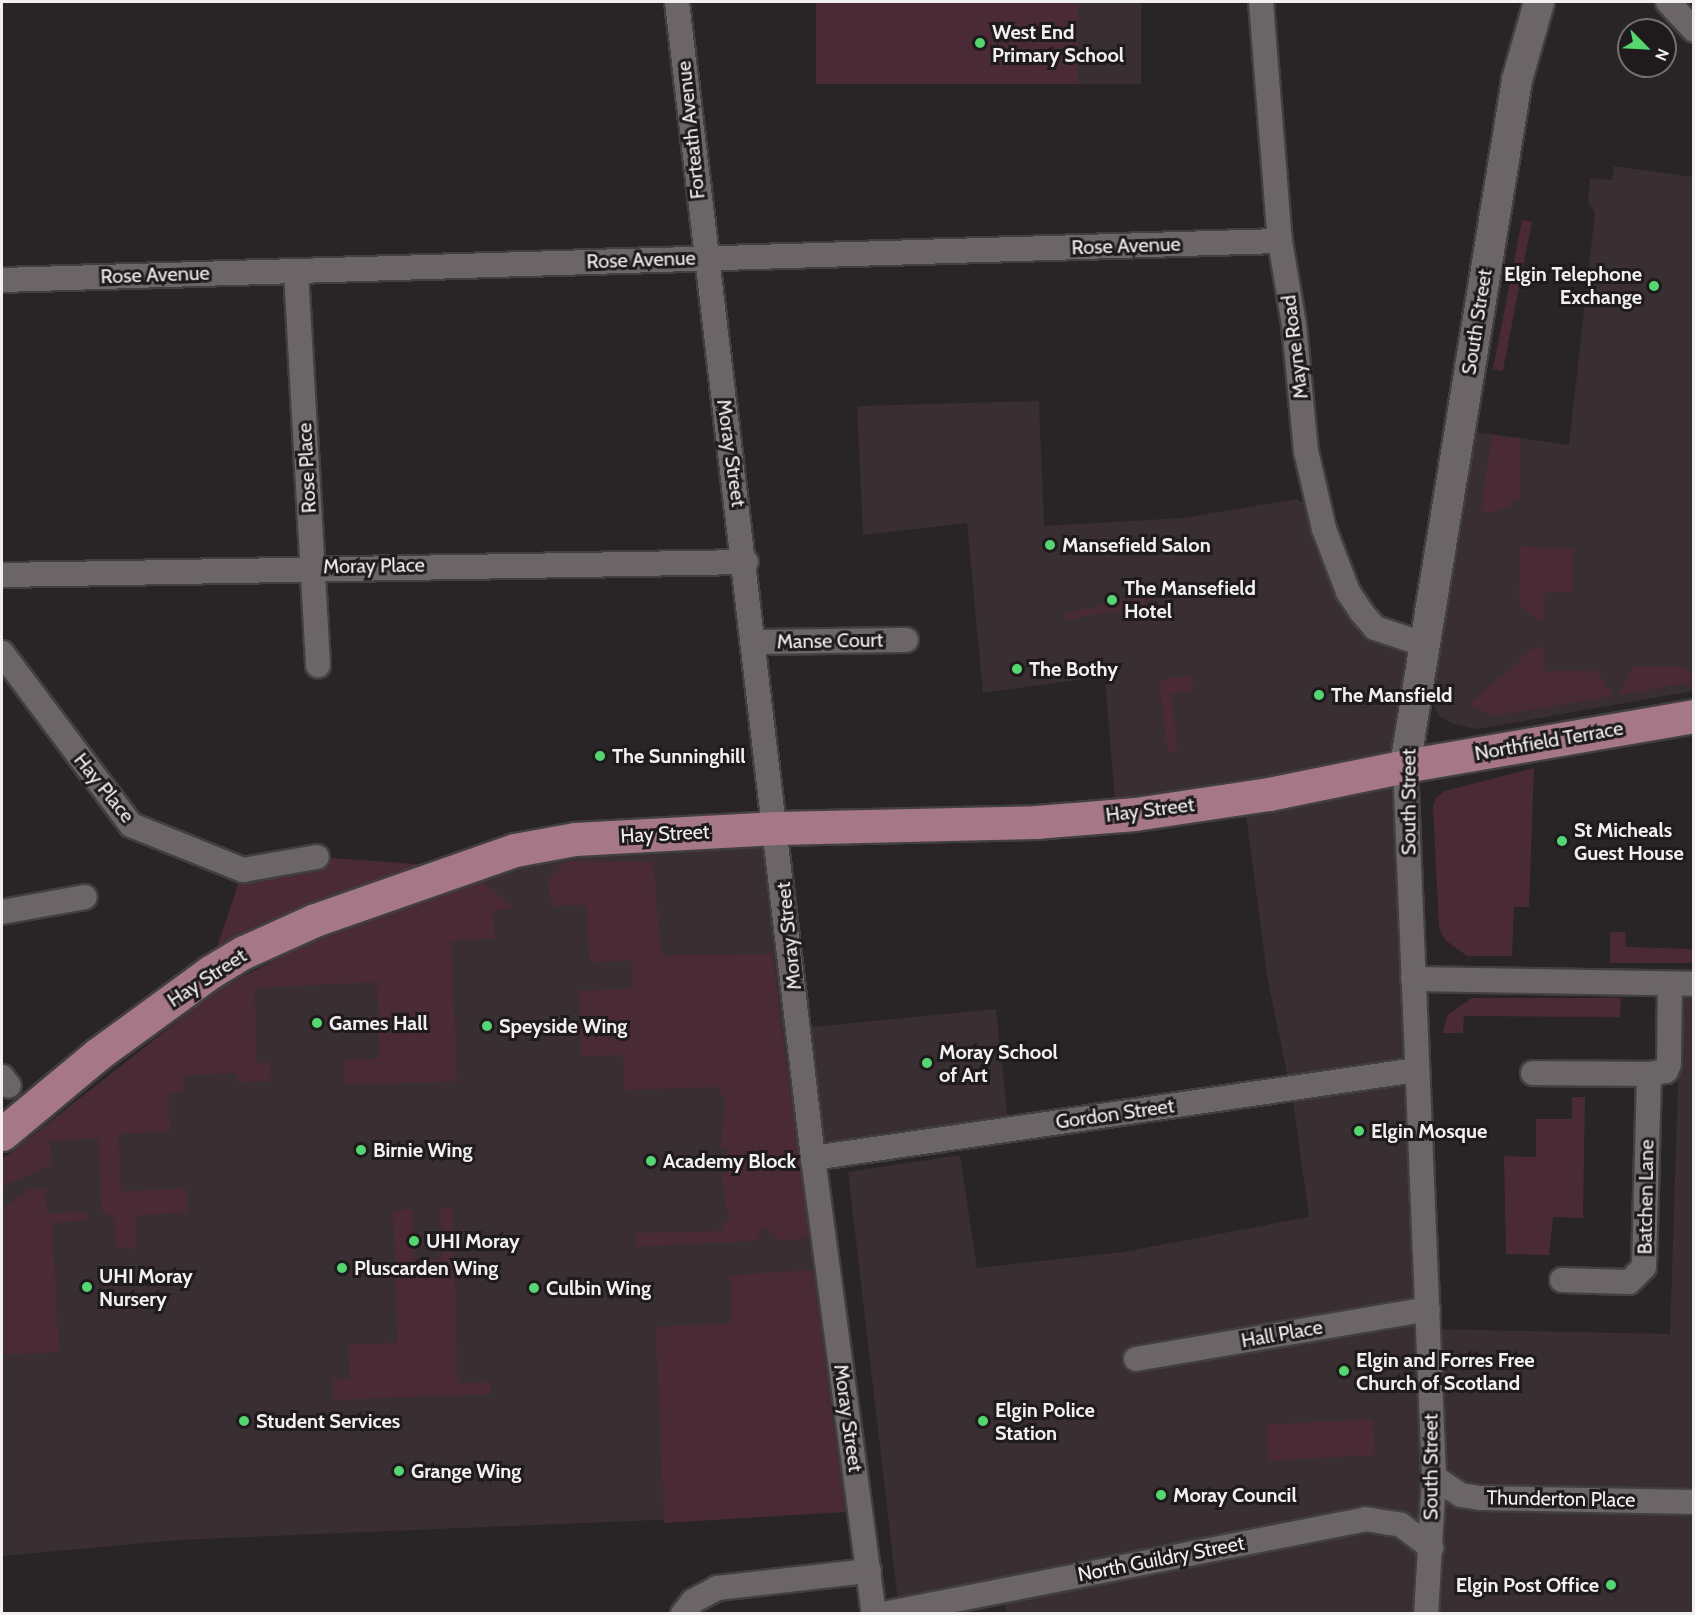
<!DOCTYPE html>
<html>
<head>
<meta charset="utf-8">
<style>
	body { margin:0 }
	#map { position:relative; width:1695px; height:1615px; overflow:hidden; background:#292425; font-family:Cabin,sans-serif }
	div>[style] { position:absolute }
	.built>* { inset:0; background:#392e31; transform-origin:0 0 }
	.green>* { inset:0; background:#4a2b35; transform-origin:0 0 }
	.roads { filter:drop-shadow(2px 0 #423f40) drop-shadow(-2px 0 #423f40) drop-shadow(0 2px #423f40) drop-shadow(0 -2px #423f40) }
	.minor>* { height:24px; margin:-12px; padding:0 12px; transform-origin:12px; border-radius:12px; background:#6b6567 }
	.tertiary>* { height:30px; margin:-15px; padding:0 15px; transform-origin:15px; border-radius:15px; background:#6b6567 }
	.primary>* { height:33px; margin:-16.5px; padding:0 16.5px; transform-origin:16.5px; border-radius:16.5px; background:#a57787 }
	.dots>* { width:16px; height:16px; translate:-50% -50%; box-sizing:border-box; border:3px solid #1f1b1c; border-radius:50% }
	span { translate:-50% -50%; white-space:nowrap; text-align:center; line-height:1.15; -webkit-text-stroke:6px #1f1b1c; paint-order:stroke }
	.poi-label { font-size:20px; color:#f2eff0; font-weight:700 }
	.left { translate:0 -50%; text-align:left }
	.right { translate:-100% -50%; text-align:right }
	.street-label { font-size:20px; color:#f2eff0 }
	.frame { position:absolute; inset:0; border:3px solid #f2eff0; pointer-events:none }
	.north { position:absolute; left:1617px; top:18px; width:60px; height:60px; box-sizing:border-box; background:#1f1b1c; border:2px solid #737071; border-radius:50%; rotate:114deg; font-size:16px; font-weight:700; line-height:24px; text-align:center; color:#f2eff0 }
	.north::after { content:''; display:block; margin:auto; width:21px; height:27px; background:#55d671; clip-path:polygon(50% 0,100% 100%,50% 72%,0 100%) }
</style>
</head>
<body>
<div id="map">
	<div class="built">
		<i style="left:816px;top:2px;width:325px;height:82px"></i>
		<i style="clip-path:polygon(1614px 166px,1693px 177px,1693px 691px,1477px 729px,1453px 724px,1439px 716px,1431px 699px,1476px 432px,1569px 445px,1595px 213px,1588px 201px,1590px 178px,1612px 180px)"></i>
		<i style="clip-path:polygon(1039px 401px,1044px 526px,1182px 518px,1296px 499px,1314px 508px,1349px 605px,1415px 649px,1428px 1329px,1670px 1334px,1681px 992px,1693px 993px,1693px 1613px,1007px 1614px,1002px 1591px,899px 1610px,848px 1172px,960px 1155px,977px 1268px,1123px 1252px,1309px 1217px,1294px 1108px,1267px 975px,1242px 784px,1115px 802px,1105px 676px,983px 693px,967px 523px,863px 535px,857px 406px)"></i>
		<i style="clip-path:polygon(772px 840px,792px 1029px,996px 1009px,1008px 1120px,816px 1143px,859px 1504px,845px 1512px,178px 1540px,2px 1556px,2px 1159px,216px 991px,327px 933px,562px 850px)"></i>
	</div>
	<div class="green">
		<i style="left:816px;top:2px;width:262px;height:82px"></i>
		<i style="left:1522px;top:220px;width:10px;height:152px;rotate:11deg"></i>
		<i style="clip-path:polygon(1492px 435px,1520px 438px,1520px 498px,1504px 509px,1487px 513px,1481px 510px)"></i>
		<i style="clip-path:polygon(1520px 546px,1573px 549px,1573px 592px,1545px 592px,1544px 624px,1523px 609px,1519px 599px)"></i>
		<i style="clip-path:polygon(1143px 585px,1150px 618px,1143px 620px,1140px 606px,1066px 620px,1065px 613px,1138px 598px,1137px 587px)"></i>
		<i style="clip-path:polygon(1535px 647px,1544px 647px,1544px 671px,1597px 671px,1613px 696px,1494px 716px,1473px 708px,1470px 703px)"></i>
		<i style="clip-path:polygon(1633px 666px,1680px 666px,1693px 675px,1693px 682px,1620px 695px)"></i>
		<i style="clip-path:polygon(1192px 675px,1194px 690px,1171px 693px,1178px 752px,1168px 753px,1159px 680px)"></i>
		<i style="clip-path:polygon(1534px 768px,1529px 907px,1514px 907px,1512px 956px,1467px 956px,1445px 940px,1439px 927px,1433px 807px,1436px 798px,1445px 791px)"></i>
		<i style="clip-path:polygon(317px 857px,460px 867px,210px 968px,243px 870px)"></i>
		<i style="clip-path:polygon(566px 861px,653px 862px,661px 955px,772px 954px,809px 1234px,803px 1239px,779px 1240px,766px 1229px,759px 1229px,759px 1238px,752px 1241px,636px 1247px,635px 1233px,722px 1231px,723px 1222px,729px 1222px,721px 1174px,727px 1173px,727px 1147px,721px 1147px,725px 1095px,720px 1095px,720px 1087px,624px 1090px,623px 1055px,581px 1056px,579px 991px,632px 989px,632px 961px,590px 962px,586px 905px,552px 906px,548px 880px)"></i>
		<i style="clip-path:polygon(477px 877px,509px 903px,511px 909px,493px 910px,495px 938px,451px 941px,457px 1081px,345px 1085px,344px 1060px,380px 1058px,377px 982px,254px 988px,257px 1063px,270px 1063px,271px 1081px,237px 1082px,237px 1073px,184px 1075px,185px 1093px,169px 1094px,170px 1132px,118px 1134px,121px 1191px,187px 1189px,188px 1213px,136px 1215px,136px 1249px,116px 1248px,114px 1219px,102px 1210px,98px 1138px,50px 1141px,51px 1164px,2px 1187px,2px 1160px,216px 991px,327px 933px)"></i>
		<i style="clip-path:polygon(1610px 932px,1625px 932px,1626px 947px,1693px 949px,1693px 963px,1610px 963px)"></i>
		<i style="clip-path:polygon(1472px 998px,1621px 998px,1620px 1017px,1464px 1016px,1463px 1033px,1443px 1033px,1447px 1015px)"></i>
		<i style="clip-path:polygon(1572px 1097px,1585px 1097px,1583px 1218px,1553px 1217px,1549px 1255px,1506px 1254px,1504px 1156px,1536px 1157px,1536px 1119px,1572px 1119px)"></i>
		<i style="clip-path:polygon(45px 1188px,47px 1214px,86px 1212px,86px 1221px,52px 1223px,59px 1352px,2px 1355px,2px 1209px,30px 1189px)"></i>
		<i style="clip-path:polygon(440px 1208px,452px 1208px,458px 1383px,490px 1382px,491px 1394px,333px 1400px,333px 1379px,350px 1379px,349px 1344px,398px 1343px,393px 1210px,413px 1209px,414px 1260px,442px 1259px)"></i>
		<i style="clip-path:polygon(813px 1270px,845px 1512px,664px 1523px,656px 1327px,732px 1323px,730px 1275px)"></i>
		<i style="left:1373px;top:1419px;width:36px;height:107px;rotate:87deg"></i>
	</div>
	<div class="roads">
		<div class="minor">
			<i style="left:677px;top:2px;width:1164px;rotate:83.29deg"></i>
			<i style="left:813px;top:1158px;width:460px;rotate:82.4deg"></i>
			<i style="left:1261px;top:2px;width:240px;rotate:85.5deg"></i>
			<i style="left:1280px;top:241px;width:85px;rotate:80.5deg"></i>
			<i style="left:1294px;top:325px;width:127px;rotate:84.6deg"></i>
			<i style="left:1306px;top:451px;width:80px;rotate:77deg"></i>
			<i style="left:1324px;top:529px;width:67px;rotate:69.1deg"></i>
			<i style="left:1348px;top:592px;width:25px;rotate:56deg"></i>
			<i style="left:1362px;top:613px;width:20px;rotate:49deg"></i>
			<i style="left:1375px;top:628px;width:51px;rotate:18.4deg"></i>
			<i style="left:1668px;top:2px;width:38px;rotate:47deg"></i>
			<i style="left:296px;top:271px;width:395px;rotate:86.8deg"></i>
			<i style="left:2px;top:280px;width:1279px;rotate:-1.75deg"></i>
			<i style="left:2px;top:575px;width:744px;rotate:-1deg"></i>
			<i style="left:755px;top:642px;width:151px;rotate:-0.8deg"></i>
			<i style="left:2px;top:653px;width:215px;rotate:53.1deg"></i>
			<i style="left:131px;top:825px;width:121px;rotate:21.9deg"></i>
			<i style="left:243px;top:870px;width:75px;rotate:-10deg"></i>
			<i style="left:1405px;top:766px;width:712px;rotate:87.66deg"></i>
			<i style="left:1434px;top:1477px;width:137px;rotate:93.3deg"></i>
			<i style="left:2px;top:912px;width:84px;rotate:-10.2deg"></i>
			<i style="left:1413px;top:979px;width:281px;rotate:1deg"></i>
			<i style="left:1533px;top:1073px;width:116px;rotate:0.5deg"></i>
			<i style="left:2px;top:1077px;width:11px;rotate:52deg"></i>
			<i style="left:813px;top:1158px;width:609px;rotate:-8.3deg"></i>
			<i style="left:1562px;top:1280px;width:67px;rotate:1.7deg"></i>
			<i style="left:1629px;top:1282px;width:21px;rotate:-45deg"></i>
			<i style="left:1644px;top:1267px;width:193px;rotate:-88.5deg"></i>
			<i style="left:1649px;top:1074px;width:17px;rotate:-10deg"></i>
			<i style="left:1666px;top:1071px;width:8px;rotate:-67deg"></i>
			<i style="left:1669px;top:1064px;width:80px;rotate:-89.3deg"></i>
			<i style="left:1136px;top:1359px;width:296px;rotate:-9.7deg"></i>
			<i style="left:1434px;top:1477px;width:32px;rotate:34deg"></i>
			<i style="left:1461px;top:1495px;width:20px;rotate:9deg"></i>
			<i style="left:1481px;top:1498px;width:213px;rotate:1.1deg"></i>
			<i style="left:683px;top:1614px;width:16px;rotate:-52deg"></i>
			<i style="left:693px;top:1601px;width:27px;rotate:-28deg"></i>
			<i style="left:717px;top:1588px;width:153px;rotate:-6.4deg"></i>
			<i style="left:883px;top:1614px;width:491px;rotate:-11.1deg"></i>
			<i style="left:1365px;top:1519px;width:36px;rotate:9deg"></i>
			<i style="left:1401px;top:1525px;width:38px;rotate:37deg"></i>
		</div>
		<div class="tertiary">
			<i style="left:1405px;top:766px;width:695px;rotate:-80.73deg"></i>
			<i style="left:1517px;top:80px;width:81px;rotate:-74.2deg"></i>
		</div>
		<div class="primary">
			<i style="left:2px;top:1134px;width:125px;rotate:-39.8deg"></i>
			<i style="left:98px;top:1054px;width:141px;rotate:-36.1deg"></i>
			<i style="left:212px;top:971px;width:37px;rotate:-31deg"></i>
			<i style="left:244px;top:952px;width:78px;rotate:-24.3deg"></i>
			<i style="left:315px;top:920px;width:212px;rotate:-19.3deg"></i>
			<i style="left:515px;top:850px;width:61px;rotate:-10.4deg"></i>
			<i style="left:575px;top:839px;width:202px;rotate:-3.1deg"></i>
			<i style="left:777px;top:828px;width:259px;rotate:-1.3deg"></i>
			<i style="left:1036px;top:822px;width:99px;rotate:-4.6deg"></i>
			<i style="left:1135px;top:814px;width:135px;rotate:-8.5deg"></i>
			<i style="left:1269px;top:794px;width:139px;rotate:-11.6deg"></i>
			<i style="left:1405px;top:766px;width:293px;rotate:-9.8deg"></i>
		</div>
	</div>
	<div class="dots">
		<i style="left:980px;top:43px;background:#55d671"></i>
		<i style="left:1654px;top:286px;background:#55d671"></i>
		<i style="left:1050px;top:545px;background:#55d671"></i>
		<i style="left:1112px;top:600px;background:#55d671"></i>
		<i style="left:1017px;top:669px;background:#55d671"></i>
		<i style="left:1319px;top:695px;background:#55d671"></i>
		<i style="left:600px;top:756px;background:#55d671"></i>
		<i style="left:1562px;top:841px;background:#55d671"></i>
		<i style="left:317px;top:1023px;background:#55d671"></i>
		<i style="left:487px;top:1026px;background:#55d671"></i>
		<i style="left:927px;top:1063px;background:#55d671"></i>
		<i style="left:1359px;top:1131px;background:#55d671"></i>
		<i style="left:361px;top:1150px;background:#55d671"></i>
		<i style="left:651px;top:1161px;background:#55d671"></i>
		<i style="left:414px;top:1241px;background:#55d671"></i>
		<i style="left:342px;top:1268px;background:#55d671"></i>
		<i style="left:87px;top:1287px;background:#55d671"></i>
		<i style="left:534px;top:1288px;background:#55d671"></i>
		<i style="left:1344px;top:1371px;background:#55d671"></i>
		<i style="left:244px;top:1421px;background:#55d671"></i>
		<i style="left:983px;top:1421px;background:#55d671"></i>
		<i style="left:399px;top:1471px;background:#55d671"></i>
		<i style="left:1161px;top:1495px;background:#55d671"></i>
		<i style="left:1611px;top:1585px;background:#55d671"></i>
	</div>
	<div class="poi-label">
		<span class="left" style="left:992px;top:44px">West End<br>Primary School</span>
		<span class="right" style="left:1642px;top:286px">Elgin Telephone<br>Exchange</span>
		<span class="left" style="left:1062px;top:545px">Mansefield Salon</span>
		<span class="left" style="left:1124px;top:600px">The Mansefield<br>Hotel</span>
		<span class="left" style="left:1029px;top:669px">The Bothy</span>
		<span class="left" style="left:1331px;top:695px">The Mansfield</span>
		<span class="left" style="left:612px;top:756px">The Sunninghill</span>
		<span class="left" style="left:1574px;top:842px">St Micheals<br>Guest House</span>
		<span class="left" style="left:329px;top:1023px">Games Hall</span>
		<span class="left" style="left:499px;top:1026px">Speyside Wing</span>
		<span class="left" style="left:939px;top:1064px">Moray School<br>of Art</span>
		<span class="left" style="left:1371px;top:1131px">Elgin Mosque</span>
		<span class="left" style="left:373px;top:1150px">Birnie Wing</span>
		<span class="left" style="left:663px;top:1161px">Academy Block</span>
		<span class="left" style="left:426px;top:1241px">UHI Moray</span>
		<span class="left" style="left:354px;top:1268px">Pluscarden Wing</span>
		<span class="left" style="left:99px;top:1288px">UHI Moray<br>Nursery</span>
		<span class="left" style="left:546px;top:1288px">Culbin Wing</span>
		<span class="left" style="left:1356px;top:1372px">Elgin and Forres Free<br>Church of Scotland</span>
		<span class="left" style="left:995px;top:1422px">Elgin Police<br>Station</span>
		<span class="left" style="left:256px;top:1421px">Student Services</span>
		<span class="left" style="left:411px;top:1471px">Grange Wing</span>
		<span class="left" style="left:1173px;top:1495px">Moray Council</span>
		<span class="right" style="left:1599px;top:1585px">Elgin Post Office</span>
	</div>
	<div class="street-label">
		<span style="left:691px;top:130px;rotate:-96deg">Forteath Avenue</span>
		<span style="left:1126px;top:246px;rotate:-2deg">Rose Avenue</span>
		<span style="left:641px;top:260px;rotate:-2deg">Rose Avenue</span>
		<span style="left:155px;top:275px;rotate:-2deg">Rose Avenue</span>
		<span style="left:1477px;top:322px;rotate:-81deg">South Street</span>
		<span style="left:1295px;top:347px;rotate:-97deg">Mayne Road</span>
		<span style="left:731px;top:453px;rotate:82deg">Moray Street</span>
		<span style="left:307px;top:468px;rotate:-93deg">Rose Place</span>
		<span style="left:374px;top:566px;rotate:-1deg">Moray Place</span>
		<span style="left:830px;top:641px;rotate:-1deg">Manse Court</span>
		<span style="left:1549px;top:741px;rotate:-10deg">Northfield Terrace</span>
		<span style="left:104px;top:788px;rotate:51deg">Hay Place</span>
		<span style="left:1409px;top:802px;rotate:-90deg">South Street</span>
		<span style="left:1150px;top:810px;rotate:-7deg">Hay Street</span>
		<span style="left:665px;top:834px;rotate:-3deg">Hay Street</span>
		<span style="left:789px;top:936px;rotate:-96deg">Moray Street</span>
		<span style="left:207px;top:978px;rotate:-33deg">Hay Street</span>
		<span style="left:1115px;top:1114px;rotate:-8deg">Gordon Street</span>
		<span style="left:1646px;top:1197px;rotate:-89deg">Batchen Lane</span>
		<span style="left:1282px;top:1334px;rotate:-10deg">Hall Place</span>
		<span style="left:848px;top:1418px;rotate:82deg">Moray Street</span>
		<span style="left:1431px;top:1467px;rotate:-90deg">South Street</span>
		<span style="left:1561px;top:1499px;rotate:1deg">Thunderton Place</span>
		<span style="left:1161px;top:1559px;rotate:-11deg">North Guildry Street</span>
	</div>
	<div class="frame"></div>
	<div class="north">N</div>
</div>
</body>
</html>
